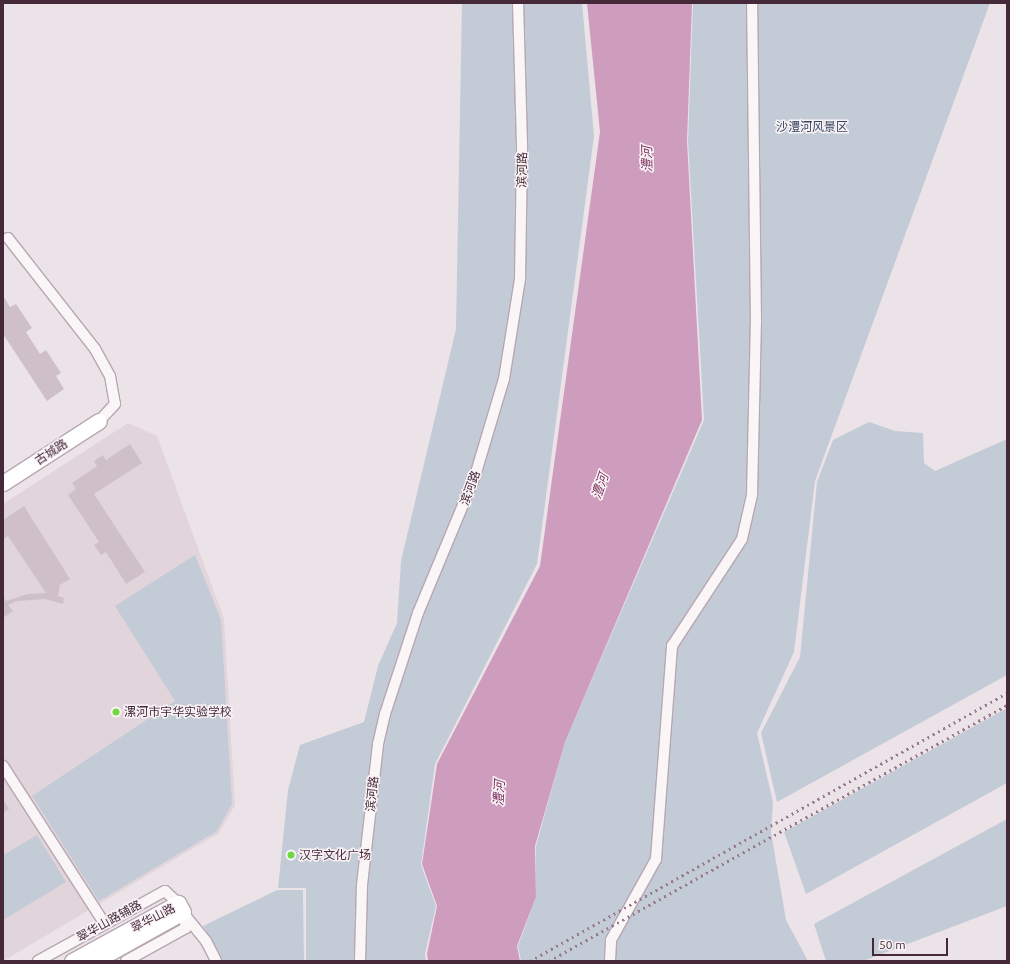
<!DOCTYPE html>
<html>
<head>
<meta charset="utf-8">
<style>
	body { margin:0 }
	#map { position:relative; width:1010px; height:964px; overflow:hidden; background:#ece3e8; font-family:Ubuntu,"Noto Sans SC",sans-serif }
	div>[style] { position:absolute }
	.built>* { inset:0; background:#e1d4db }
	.green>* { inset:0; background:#c3cbd6 }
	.water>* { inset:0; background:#ce9cbc }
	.building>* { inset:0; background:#cfc0c8 }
	.roads { filter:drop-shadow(1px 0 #b7a7b0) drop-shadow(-1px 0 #b7a7b0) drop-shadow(0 1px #b7a7b0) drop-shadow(0 -1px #b7a7b0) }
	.street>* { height:10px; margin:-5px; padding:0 5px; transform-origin:5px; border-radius:5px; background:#faf6f8 }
	.secondary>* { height:15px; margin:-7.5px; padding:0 7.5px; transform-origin:7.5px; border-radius:7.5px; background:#fff }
	.rail>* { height:3px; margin-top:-1.5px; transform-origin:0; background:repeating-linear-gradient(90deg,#977b8a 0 2px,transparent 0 6px) }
	.dots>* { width:11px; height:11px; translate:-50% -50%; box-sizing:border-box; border:2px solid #f9f3f6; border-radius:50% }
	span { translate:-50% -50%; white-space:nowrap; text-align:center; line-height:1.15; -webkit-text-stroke:3px #f9f3f6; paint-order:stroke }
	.park-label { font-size:12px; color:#354562 }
	.street-label { font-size:12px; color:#452938 }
	.poi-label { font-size:12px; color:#452938 }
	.left { translate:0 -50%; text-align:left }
	.water-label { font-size:13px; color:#7d305e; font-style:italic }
	.frame { position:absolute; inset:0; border:4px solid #452938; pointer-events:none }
	.scale { position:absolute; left:872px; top:938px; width:76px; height:18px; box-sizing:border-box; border:2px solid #452938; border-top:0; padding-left:5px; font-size:12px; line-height:14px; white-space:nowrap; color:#452938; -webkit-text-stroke:3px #f9f3f6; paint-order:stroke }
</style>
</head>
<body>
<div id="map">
	<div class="built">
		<i style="clip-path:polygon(128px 423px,157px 436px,224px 619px,235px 805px,219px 833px,3px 961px,3px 504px)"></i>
	</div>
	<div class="green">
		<i style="clip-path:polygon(462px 3px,582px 3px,594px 136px,537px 564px,435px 764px,421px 865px,436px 906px,425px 954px,426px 961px,306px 961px,306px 888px,278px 888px,288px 790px,300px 745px,364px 722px,378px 666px,397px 623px,401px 561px,456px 329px)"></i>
		<i style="clip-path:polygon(693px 3px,990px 3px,815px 481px,794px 652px,757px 733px,773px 802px,771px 832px,786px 920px,808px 961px,521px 961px,518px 946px,536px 897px,536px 846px,565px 742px,704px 420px,688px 141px)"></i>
		<i style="clip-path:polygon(869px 422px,895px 431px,923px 433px,924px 463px,935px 471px,1007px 439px,1007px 675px,777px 802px,761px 733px,800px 657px,817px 482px,833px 440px)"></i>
		<i style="clip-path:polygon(195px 555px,221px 620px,232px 804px,217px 831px,99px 901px,32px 796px,175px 701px,115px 606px)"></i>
		<i style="clip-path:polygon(1007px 708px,1007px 783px,806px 894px,784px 832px)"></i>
		<i style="clip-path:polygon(1007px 819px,1007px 906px,863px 961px,826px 961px,814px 924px)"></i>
		<i style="clip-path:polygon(37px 835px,66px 882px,3px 920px,3px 855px)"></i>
		<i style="clip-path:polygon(277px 890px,303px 890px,304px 961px,211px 961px,220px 955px,203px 926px)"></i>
	</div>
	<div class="water">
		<i style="clip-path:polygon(587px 3px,692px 3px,687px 141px,702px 420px,565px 742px,535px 846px,536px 897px,517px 946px,520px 961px,428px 961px,427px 954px,437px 906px,422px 864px,437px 764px,540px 566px,600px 132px)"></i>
	</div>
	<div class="building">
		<i style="clip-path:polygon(3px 296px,10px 307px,16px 304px,32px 328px,26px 332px,40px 354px,46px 350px,61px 373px,56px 376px,64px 389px,47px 401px,3px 334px)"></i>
		<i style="clip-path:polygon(130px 444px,142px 463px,94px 494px,145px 572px,126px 584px,106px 552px,101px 555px,94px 545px,99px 542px,68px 495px,76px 489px,72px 483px,97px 466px,94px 461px,103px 455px,106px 460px)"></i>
		<i style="clip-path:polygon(24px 506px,70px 579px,60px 585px,58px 596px,64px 598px,63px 604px,45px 599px,17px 601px,8px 605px,13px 611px,3px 618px,3px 596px,6px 601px,28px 594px,46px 593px,8px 536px,3px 539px,3px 520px)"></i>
		<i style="clip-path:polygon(3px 799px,9px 809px,3px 813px)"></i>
	</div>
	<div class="roads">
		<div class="street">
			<i style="left:8px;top:238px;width:141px;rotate:51.9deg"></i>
			<i style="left:95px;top:349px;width:31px;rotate:61deg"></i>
			<i style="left:110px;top:376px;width:28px;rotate:80deg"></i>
			<i style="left:115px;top:404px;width:23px;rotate:133deg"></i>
			<i style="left:3px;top:766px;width:188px;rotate:57.2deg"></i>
			<i style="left:184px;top:914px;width:35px;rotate:51deg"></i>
			<i style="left:206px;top:941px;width:22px;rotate:63deg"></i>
			<i style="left:38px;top:961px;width:145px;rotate:-28.9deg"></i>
			<i style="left:165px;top:891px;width:18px;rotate:43deg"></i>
			<i style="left:126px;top:961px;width:68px;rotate:-28.8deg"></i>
			<i style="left:186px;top:928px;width:16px;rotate:-101deg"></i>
			<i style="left:360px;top:961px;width:76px;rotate:-88.5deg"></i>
			<i style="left:362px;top:885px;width:142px;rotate:-83.5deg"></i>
			<i style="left:378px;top:744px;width:31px;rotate:-77deg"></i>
			<i style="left:385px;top:714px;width:106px;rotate:-71.9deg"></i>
			<i style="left:418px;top:613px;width:148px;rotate:-67.4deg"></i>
			<i style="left:475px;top:476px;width:101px;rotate:-73.4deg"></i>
			<i style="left:504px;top:379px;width:101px;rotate:-80.9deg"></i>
			<i style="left:520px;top:279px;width:134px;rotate:-89.1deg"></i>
			<i style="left:522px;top:145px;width:142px;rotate:-91.6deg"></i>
			<i style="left:610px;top:961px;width:21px;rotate:-87deg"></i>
			<i style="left:611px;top:940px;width:93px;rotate:-60.9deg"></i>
			<i style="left:656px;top:859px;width:214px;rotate:-85.7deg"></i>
			<i style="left:672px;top:646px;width:128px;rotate:-56.8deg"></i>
			<i style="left:742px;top:539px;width:45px;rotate:-77.2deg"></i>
			<i style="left:752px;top:495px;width:173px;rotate:-88.7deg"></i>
			<i style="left:756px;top:322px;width:319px;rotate:-90.7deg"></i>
		</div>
		<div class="secondary">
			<i style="left:3px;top:483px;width:114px;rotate:-32.9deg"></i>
			<i style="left:72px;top:961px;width:121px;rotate:-28.7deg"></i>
			<i style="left:178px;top:903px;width:10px;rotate:61deg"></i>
			<i style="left:183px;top:912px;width:101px;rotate:150.9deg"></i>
		</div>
	</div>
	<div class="rail">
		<i style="left:530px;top:961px;width:547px;rotate:-29.33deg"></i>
		<i style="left:549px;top:961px;width:525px;rotate:-29.2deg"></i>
	</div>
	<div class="dots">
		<i style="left:116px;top:712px;background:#6ed841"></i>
		<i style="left:291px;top:855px;background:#6ed841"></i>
	</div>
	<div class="park-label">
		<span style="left:812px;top:127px">沙澧河风景区</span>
	</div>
	<div class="street-label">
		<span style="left:522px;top:170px;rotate:-89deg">滨河路</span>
		<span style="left:51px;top:452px;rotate:-33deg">古城路</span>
		<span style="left:470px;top:488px;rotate:-70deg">滨河路</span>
		<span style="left:372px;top:794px;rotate:-84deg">滨河路</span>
		<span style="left:153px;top:918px;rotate:-27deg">翠华山路</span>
		<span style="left:109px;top:921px;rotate:-29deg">翠华山路辅路</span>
	</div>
	<div class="poi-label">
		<span class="left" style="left:124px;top:712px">漯河市宇华实验学校</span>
		<span class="left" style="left:299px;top:855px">汉字文化广场</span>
	</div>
	<div class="water-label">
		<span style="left:647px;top:159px;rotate:-91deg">澧河</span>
		<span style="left:600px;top:486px;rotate:-71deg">澧河</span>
		<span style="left:499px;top:793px;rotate:-87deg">澧河</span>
	</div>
	<div class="frame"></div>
	<div class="scale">50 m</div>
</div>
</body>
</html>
